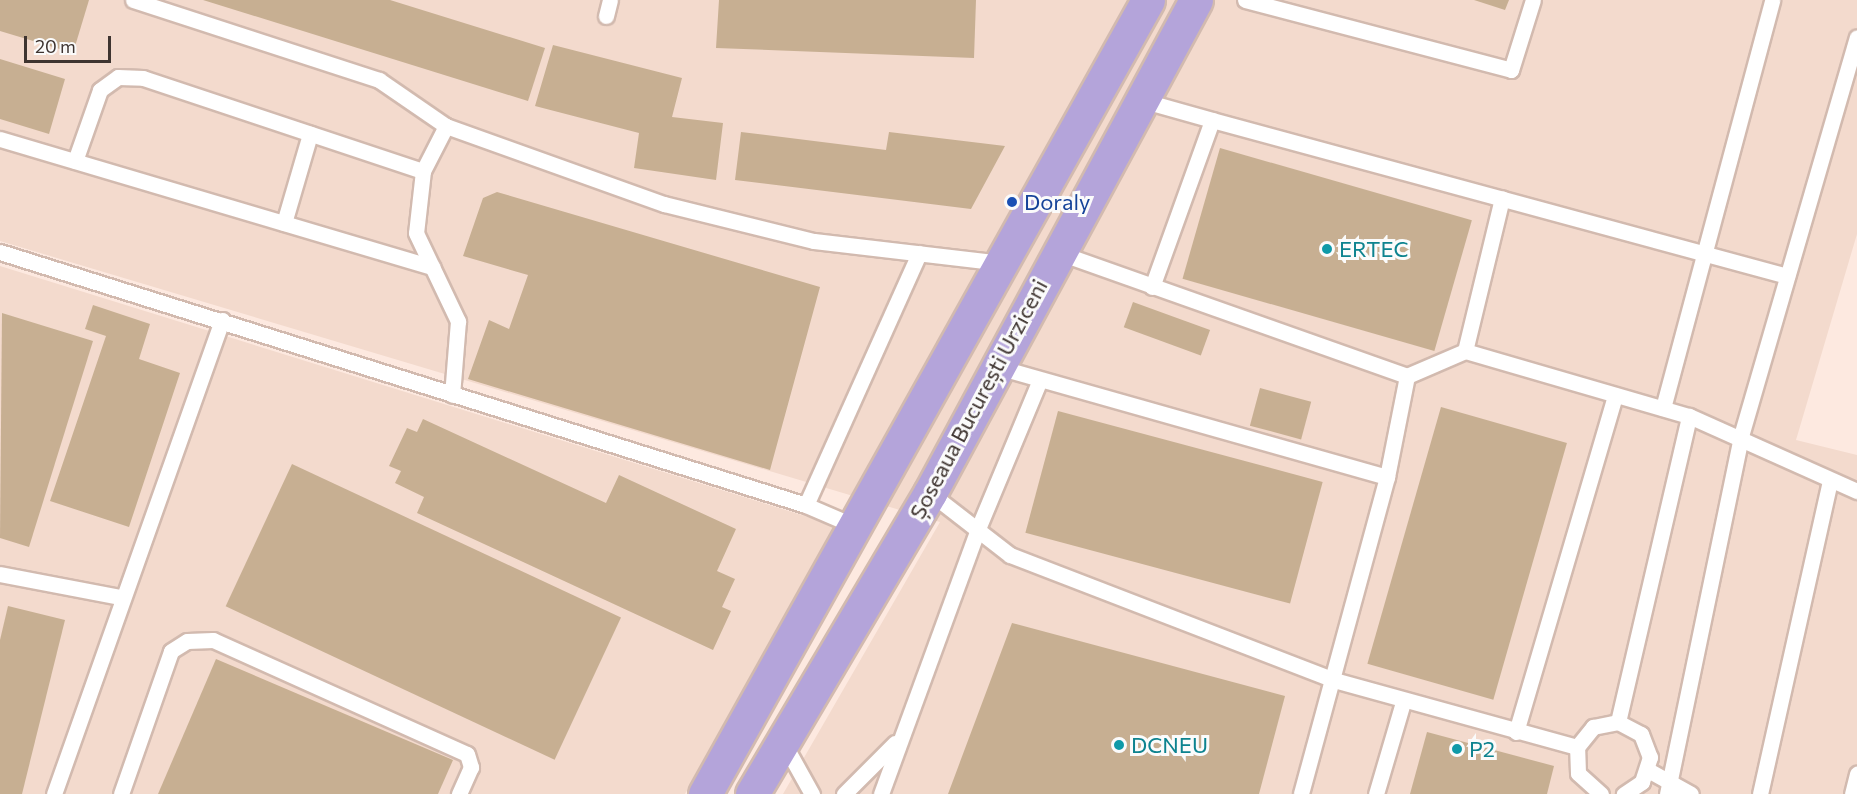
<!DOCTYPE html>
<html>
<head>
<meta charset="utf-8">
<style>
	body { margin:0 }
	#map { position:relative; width:1857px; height:794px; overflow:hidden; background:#fde9e0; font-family:Commissioner,sans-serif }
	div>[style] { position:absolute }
	.built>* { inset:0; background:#f3dacd }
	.building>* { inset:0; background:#c7af92; transform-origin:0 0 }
	.roads { filter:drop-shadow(2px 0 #d2baaf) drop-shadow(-2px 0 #d2baaf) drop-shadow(0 2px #d2baaf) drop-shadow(0 -2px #d2baaf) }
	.service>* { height:15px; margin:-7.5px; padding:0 7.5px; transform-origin:7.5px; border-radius:7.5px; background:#fff }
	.trunk>* { height:33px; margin:-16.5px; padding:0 16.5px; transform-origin:16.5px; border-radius:16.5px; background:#b4a4da }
	.dots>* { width:16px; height:16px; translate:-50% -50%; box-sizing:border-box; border:3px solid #fbfbfb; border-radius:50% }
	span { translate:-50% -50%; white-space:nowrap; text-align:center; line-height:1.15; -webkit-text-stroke:6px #fbfbfb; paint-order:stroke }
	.transit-label { font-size:22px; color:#164399 }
	.left { translate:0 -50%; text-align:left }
	.culture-label { font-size:22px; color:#0d838f }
	.street-label { font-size:22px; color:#3e3430 }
	.scale { position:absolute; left:24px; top:36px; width:87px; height:27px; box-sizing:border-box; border:3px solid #3e3430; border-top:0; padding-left:8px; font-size:18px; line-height:21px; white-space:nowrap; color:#3e3430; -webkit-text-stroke:4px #fbfbfb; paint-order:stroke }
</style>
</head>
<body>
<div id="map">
	<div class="built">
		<i style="clip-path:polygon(0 0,1857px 0,1857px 234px,1796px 440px,1857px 455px,1857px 794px,783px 794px,940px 522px,0 241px)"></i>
		<i style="clip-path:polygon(0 266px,837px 526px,685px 794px,0 794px)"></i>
	</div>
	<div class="building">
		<i style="clip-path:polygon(0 0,89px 0,73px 53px,0 31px)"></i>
		<i style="clip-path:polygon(203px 0,390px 0,545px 48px,528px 101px)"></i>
		<i style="clip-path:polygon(719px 0,976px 0,974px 58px,716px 48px)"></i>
		<i style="clip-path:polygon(1474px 0,1509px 0,1505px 10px)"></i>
		<i style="clip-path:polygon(553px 45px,682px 78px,672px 117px,723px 123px,716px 180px,634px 168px,639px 133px,535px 106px)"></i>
		<i style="clip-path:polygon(0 59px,65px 79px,49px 134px,0 119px)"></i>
		<i style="clip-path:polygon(741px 132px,886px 150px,889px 132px,1005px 146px,971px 209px,735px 180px)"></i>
		<i style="left:1220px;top:148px;width:262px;height:136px;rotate:16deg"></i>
		<i style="clip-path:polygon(497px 192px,820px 287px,770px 470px,468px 379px,489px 320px,509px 329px,528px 275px,463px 256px,483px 198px)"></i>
		<i style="left:1133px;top:302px;width:82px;height:27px;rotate:20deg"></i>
		<i style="clip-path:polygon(93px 305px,150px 324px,139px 359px,180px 373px,129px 527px,50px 501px,106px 336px,85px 329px)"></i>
		<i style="clip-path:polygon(2px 313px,93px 341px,29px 547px,0 538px)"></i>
		<i style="left:1260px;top:388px;width:53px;height:39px;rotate:15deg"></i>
		<i style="left:1441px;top:407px;width:131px;height:267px;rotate:16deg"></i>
		<i style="left:1058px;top:411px;width:274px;height:126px;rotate:15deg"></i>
		<i style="clip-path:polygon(423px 419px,606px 503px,619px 475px,736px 529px,717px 571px,735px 579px,722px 607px,731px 611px,713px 650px,417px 513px,424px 497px,395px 483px,401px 471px,389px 466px,407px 428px,417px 432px)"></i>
		<i style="left:292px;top:464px;width:363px;height:157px;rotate:25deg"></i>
		<i style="clip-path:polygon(8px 606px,65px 620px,22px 794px,0 794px,0 640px)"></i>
		<i style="clip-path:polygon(1012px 623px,1285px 696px,1259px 794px,948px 794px)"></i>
		<i style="clip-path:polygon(216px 659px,453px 760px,438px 794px,158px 794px)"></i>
		<i style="clip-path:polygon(1427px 732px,1554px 766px,1547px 794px,1410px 794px)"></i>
	</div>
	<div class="roads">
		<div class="service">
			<i style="left:133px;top:0;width:259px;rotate:18deg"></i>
			<i style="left:379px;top:80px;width:81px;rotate:34.5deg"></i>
			<i style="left:446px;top:126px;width:232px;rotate:19.7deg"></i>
			<i style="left:664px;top:204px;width:154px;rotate:13.9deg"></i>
			<i style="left:814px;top:241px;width:189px;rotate:6.7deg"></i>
			<i style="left:1245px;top:0;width:275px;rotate:14.7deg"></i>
			<i style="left:1511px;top:70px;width:73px;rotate:-72.6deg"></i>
			<i style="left:606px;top:16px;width:16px;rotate:-76deg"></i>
			<i style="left:1141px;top:100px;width:74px;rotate:15.7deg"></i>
			<i style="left:446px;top:126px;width:51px;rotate:117.1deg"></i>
			<i style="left:423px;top:171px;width:62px;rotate:96.4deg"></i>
			<i style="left:416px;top:233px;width:98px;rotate:64.5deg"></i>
			<i style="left:458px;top:321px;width:74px;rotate:94.6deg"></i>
			<i style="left:0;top:139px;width:451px;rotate:16.5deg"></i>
			<i style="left:75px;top:161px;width:75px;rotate:-70.6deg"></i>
			<i style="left:100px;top:90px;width:22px;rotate:-36deg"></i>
			<i style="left:118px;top:77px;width:25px;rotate:2deg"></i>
			<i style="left:143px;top:78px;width:295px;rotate:18.4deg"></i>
			<i style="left:284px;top:223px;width:93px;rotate:-73.7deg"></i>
			<i style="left:0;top:252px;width:845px;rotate:17.43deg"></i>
			<i style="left:806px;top:505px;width:56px;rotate:23.3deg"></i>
			<i style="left:1057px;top:252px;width:371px;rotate:19.5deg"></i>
			<i style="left:1407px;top:376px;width:103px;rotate:101.2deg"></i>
			<i style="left:1387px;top:477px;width:328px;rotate:105.2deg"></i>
			<i style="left:1152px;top:287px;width:177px;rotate:-70.2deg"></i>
			<i style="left:1212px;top:120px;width:596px;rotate:15.18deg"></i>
			<i style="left:1465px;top:351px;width:157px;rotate:-76.4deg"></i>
			<i style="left:998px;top:367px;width:404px;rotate:15.8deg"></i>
			<i style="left:1407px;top:376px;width:63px;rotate:-23.3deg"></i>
			<i style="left:1465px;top:351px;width:233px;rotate:16.2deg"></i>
			<i style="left:1689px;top:416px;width:184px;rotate:24.1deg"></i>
			<i style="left:1663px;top:408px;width:422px;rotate:-75deg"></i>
			<i style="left:930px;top:493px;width:101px;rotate:37.8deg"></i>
			<i style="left:1010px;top:555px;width:347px;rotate:21.1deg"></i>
			<i style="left:1334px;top:680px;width:252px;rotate:15.4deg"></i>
			<i style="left:806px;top:505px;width:276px;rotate:-65.8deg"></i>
			<i style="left:0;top:574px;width:122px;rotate:10.9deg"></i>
			<i style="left:1618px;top:722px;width:314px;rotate:-76.9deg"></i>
			<i style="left:1516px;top:732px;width:351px;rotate:-73.6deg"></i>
			<i style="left:783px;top:742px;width:60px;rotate:60.9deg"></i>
			<i style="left:1648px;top:770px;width:49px;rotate:29.2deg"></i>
			<i style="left:54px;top:794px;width:503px;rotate:-70.48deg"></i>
			<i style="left:121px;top:794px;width:151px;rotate:-70.7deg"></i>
			<i style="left:171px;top:651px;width:19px;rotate:-32deg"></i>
			<i style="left:187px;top:641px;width:26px;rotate:-2deg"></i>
			<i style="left:213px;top:640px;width:278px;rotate:24.2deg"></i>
			<i style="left:467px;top:754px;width:14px;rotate:73deg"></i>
			<i style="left:471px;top:767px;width:30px;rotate:114deg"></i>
			<i style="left:844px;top:794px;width:72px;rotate:-45deg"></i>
			<i style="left:881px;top:794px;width:280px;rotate:-69.9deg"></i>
			<i style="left:977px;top:531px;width:161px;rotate:-67.4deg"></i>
			<i style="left:1376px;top:794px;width:96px;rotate:-73.6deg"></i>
			<i style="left:1601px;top:794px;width:31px;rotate:-138deg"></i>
			<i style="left:1578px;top:773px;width:26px;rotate:-92deg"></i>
			<i style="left:1577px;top:747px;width:26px;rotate:-51deg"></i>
			<i style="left:1593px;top:727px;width:25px;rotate:-11deg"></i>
			<i style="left:1618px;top:722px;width:26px;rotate:28deg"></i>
			<i style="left:1641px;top:734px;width:25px;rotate:69deg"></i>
			<i style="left:1650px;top:757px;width:26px;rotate:108deg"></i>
			<i style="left:1642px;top:782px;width:22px;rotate:146deg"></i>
			<i style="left:1667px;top:794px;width:366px;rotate:-78.3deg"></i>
			<i style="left:1741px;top:436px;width:415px;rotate:-73.8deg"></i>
			<i style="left:1760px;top:794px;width:321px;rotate:-77.4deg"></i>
			<i style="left:1852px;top:794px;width:21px;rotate:-76deg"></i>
		</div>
		<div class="trunk">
			<i style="left:705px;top:794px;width:909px;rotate:-60.84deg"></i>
			<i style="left:752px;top:794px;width:350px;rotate:-59.4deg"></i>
			<i style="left:930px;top:493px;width:560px;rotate:-61.65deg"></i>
		</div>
	</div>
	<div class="dots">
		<i style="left:1012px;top:202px;background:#1a4fb4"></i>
		<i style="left:1327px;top:249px;background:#0f9aa8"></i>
		<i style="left:1119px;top:745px;background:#0f9aa8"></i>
		<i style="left:1457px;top:749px;background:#0f9aa8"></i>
	</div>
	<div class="transit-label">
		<span class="left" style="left:1024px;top:202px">Doraly</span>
	</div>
	<div class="culture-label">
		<span class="left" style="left:1339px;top:249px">ERTEC</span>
		<span class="left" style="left:1131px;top:745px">DCNEU</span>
		<span class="left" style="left:1469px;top:749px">P2</span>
	</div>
	<div class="street-label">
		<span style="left:978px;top:399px;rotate:-62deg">Șoseaua București Urziceni</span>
	</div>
	<div class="scale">20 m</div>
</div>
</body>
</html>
